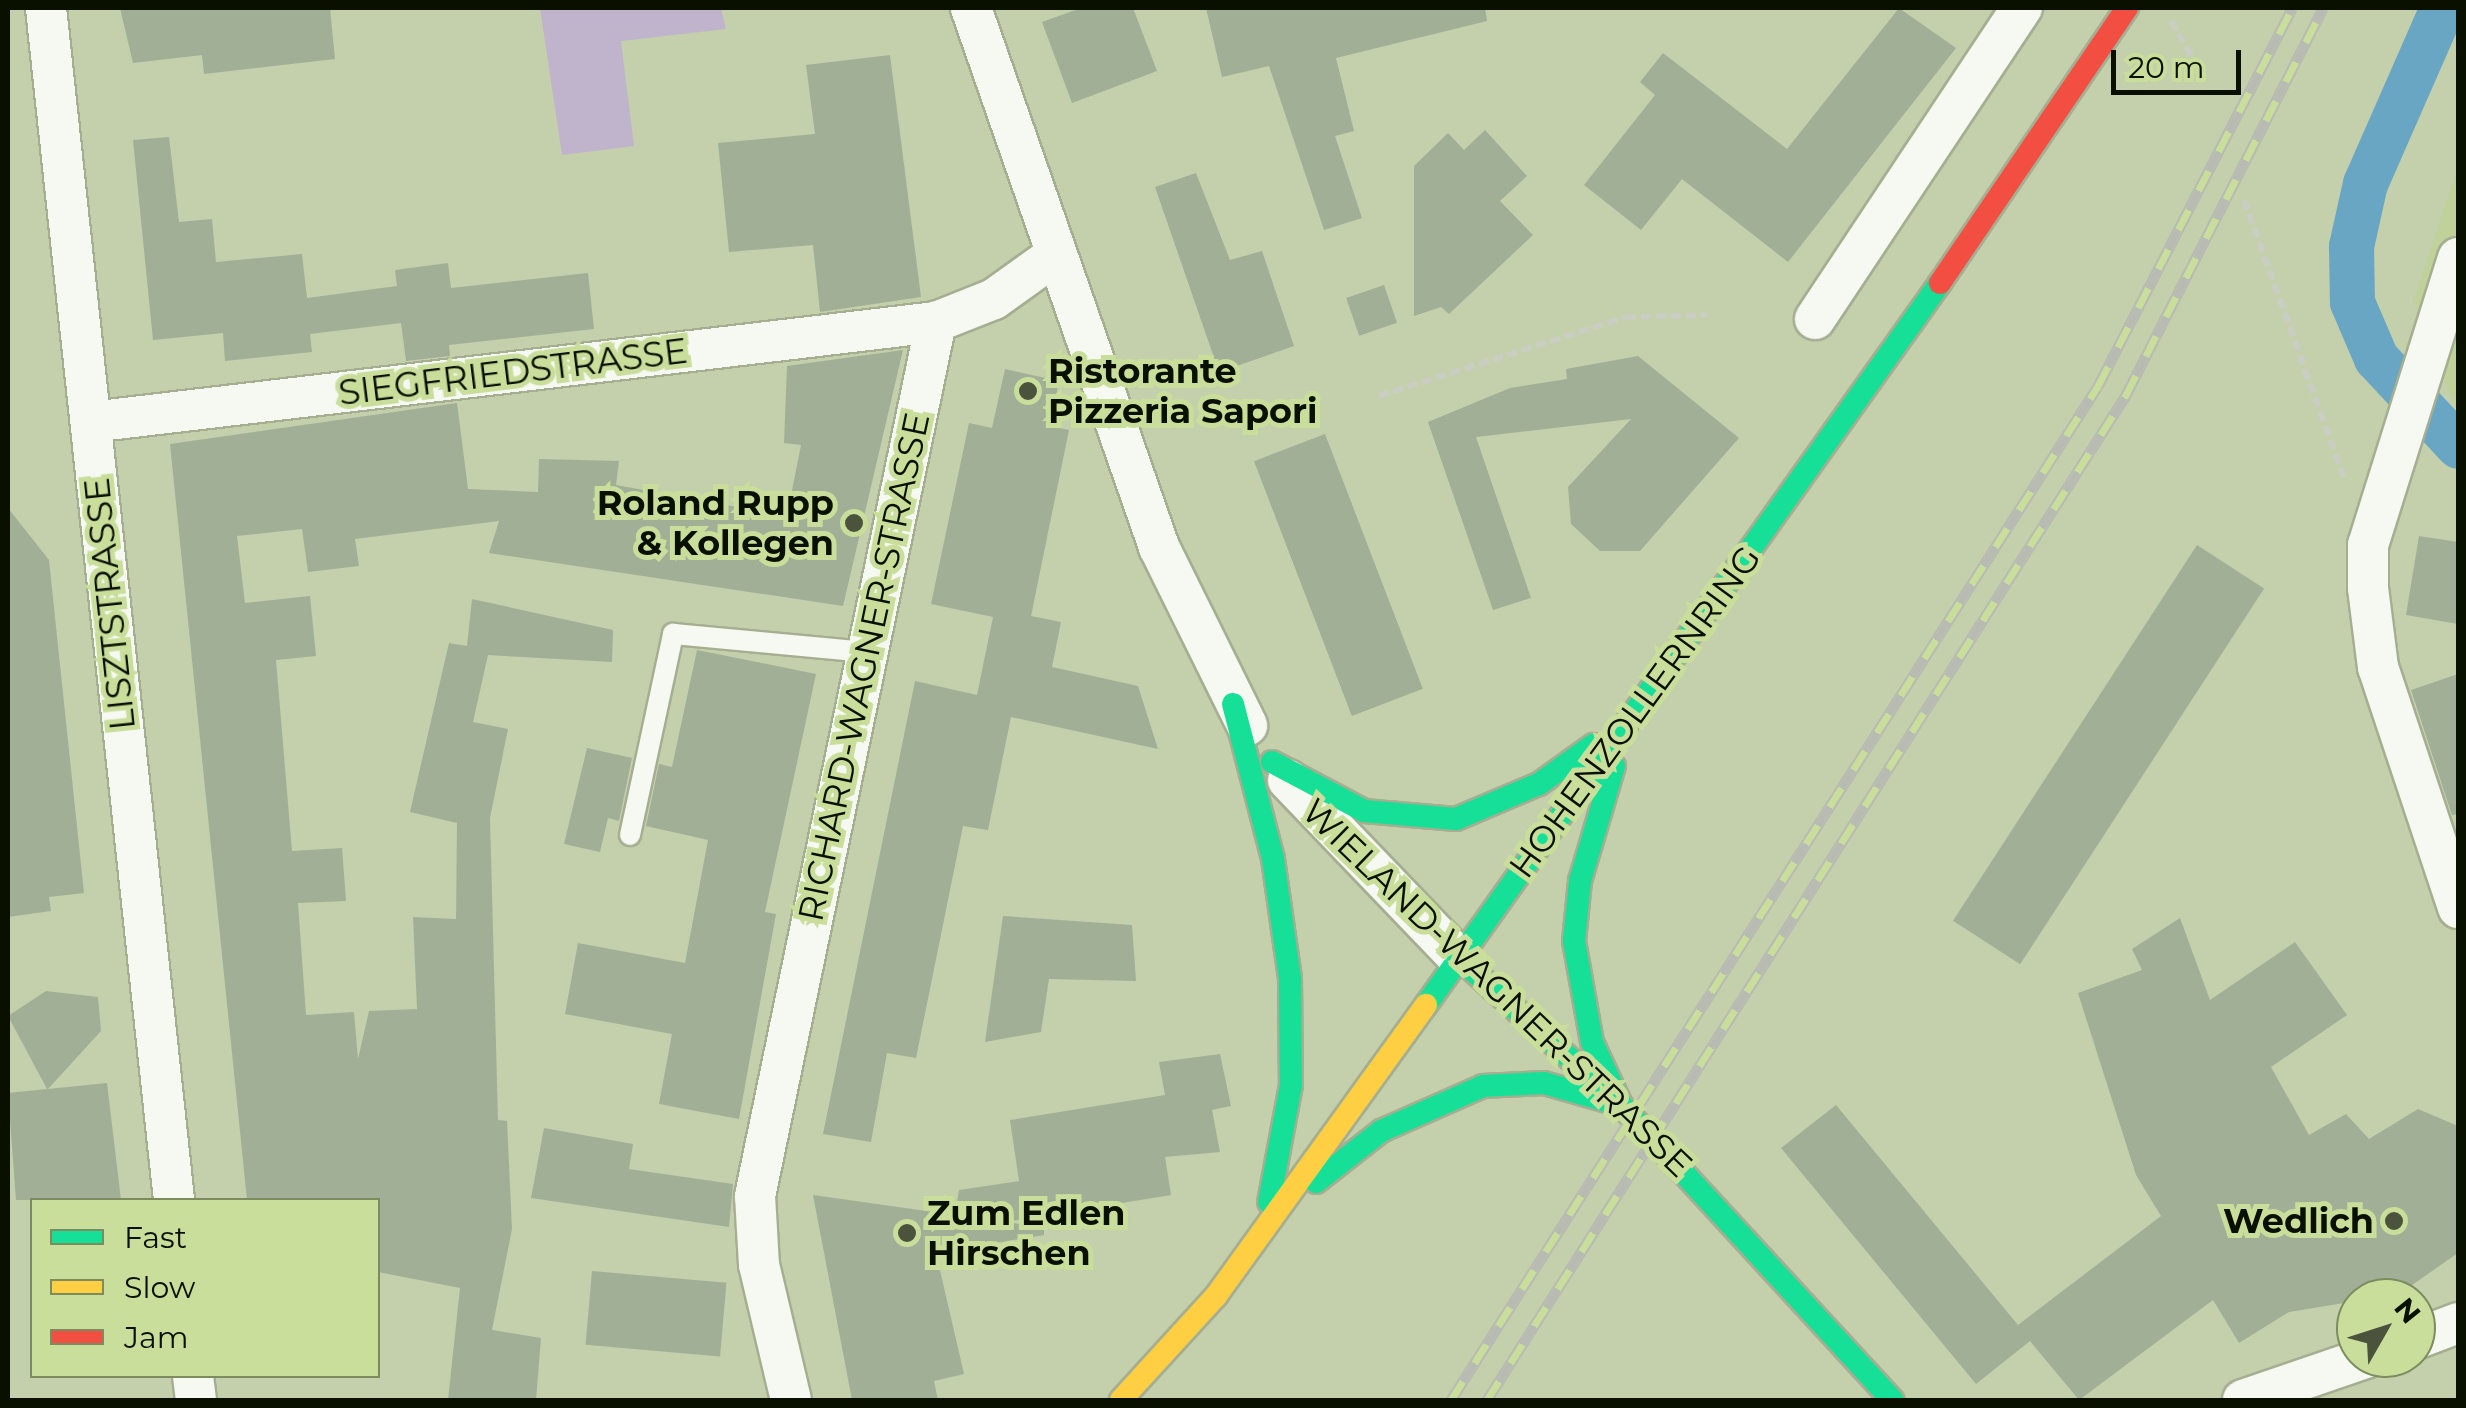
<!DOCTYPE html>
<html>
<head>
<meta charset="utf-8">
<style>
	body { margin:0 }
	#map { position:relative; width:2466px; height:1408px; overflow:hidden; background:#c4cfab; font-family:Montserrat,sans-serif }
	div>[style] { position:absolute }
	.built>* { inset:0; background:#c0d199 }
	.green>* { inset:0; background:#bfb4cb }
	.canal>* { height:45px; margin:-22.5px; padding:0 22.5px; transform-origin:22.5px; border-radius:22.5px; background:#68a6c4 }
	.building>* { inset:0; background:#a1af96; transform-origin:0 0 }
	.path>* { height:6px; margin-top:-3px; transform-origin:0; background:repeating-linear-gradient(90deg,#cacdc2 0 10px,transparent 0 15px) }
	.roads { filter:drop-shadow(2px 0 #a5ae91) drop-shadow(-2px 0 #a5ae91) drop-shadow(0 2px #a5ae91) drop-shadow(0 -2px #a5ae91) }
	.lane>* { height:20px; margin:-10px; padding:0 10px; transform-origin:10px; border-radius:10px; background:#f6f8f2 }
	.street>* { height:40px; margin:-20px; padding:0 20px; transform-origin:20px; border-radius:20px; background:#f6f8f2 }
	.fast>* { height:22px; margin:-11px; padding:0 11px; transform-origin:11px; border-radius:11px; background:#16e098 }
	.slow>* { height:22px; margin:-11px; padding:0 11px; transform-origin:11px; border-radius:11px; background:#ffcf43 }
	.jam>* { height:22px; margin:-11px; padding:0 11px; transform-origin:11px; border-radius:11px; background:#f24e42 }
	.rail>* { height:11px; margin-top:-5.5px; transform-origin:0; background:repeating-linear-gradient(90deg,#cade9c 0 22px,#b8bbb2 0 44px); box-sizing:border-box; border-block:2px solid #b8bbb2 }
	.dots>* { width:28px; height:28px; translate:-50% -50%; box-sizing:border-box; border:5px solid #cade9c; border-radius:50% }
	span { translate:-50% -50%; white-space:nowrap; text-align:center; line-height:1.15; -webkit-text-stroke:10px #cade9c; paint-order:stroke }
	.poi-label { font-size:35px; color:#0a1000; font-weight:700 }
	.left { translate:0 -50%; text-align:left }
	.right { translate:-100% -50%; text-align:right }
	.street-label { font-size:35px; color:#0a1000 }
	.frame { position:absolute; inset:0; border:10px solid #0a1000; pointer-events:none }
	.legend { position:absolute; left:30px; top:1198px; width:350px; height:180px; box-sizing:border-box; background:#cade9c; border:2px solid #7d8c5e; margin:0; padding:12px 18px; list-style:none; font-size:30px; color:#0a1000 }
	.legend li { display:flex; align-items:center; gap:20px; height:50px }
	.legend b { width:50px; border:2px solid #7d8c5e }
	.north { position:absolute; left:2336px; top:1278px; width:100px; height:100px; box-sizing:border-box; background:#cade9c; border:2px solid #7d8c5e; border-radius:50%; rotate:51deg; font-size:28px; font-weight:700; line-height:40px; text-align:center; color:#0a1000 }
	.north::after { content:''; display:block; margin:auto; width:35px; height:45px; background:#4b533c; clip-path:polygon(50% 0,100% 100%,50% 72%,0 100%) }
	.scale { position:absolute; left:2111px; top:50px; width:130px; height:45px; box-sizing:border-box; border:5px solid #0a1000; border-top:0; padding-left:12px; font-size:30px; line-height:35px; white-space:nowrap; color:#0a1000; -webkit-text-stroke:8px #cade9c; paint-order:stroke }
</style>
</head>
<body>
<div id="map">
	<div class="built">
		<i style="clip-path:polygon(2458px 167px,2458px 413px,2414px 301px)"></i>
	</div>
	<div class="green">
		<i style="clip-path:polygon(540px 8px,721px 8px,726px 29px,621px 41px,634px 146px,562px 155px)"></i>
	</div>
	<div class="canal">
		<i style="left:2442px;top:8px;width:191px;rotate:113.7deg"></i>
		<i style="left:2365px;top:183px;width:65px;rotate:102.5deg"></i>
		<i style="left:2351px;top:246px;width:56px;rotate:89deg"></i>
		<i style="left:2352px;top:302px;width:61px;rotate:66.8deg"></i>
		<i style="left:2376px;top:358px;width:120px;rotate:47deg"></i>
	</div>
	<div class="building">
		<i style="clip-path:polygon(120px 8px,330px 8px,335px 59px,204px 74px,202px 55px,133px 63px)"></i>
		<i style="clip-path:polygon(1081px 8px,1133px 8px,1157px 71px,1072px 103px,1042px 22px)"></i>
		<i style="clip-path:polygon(1206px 8px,1485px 8px,1487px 21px,1336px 58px,1354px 131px,1335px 136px,1362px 218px,1324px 230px,1269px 66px,1222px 77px)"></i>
		<i style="clip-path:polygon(1899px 8px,1956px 48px,1788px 262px,1682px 179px,1641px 230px,1584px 185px,1655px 95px,1640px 82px,1663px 53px,1787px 149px)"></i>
		<i style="clip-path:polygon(890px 55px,921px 297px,820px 312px,813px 245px,729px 252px,718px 143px,815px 134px,806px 65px)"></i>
		<i style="clip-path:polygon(1485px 130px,1527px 176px,1500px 201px,1533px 235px,1449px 314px,1441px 307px,1414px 316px,1414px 166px,1448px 133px,1464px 150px)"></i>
		<i style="clip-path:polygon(169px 137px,179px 222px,212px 219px,216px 262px,302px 254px,307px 298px,397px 286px,395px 270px,448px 263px,451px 288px,588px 273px,594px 329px,449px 345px,450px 356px,406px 361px,401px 323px,310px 334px,312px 352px,225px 361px,223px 333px,153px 340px,133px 140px)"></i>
		<i style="clip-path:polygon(1196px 173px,1230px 260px,1262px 251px,1294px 346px,1219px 372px,1155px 187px)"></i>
		<i style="left:1384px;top:285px;width:40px;height:40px;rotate:71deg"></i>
		<i style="clip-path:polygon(903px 350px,843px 606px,489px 553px,499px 521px,355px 539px,359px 566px,308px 572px,302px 529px,237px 536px,245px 603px,310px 596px,316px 656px,276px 660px,292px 851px,342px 848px,346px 901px,298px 903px,306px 1015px,354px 1012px,358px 1059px,369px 1011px,417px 1009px,413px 917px,456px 919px,457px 823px,410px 812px,449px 643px,467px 646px,472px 599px,613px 630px,612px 662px,488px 655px,473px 722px,508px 729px,490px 818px,498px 1120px,507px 1121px,512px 1229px,492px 1330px,541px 1338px,536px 1400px,448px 1400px,460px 1288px,378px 1272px,378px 1200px,247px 1200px,170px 444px,457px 403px,468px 489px,538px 492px,539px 459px,619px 461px,616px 485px,787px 516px,801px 445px,784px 443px,787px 366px)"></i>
		<i style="clip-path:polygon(1638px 356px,1739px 438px,1640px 551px,1600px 551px,1571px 524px,1568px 487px,1631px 419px,1476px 437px,1531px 598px,1493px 610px,1428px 422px,1510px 388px,1567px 379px,1566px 369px)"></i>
		<i style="clip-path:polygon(1005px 369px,1059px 381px,1050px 426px,1069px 430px,1031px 616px,1061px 622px,1052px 667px,1138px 686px,1158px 749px,1011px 717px,988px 830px,963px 826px,916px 1058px,887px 1053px,871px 1142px,823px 1134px,915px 681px,977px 695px,993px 617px,931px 604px,969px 423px,992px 428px)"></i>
		<i style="left:1325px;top:434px;width:273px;height:76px;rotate:69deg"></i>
		<i style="clip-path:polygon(8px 508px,49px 560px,84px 893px,49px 897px,51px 911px,8px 917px)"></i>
		<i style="clip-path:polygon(2419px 536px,2458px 542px,2458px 624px,2406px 615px)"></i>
		<i style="left:2197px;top:545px;width:80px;height:448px;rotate:33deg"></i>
		<i style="clip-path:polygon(697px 650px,816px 674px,765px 912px,776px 914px,739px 1119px,659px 1104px,672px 1034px,565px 1014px,578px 943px,685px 963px,708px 840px,646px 826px,659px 764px,672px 767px)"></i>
		<i style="clip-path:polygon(2458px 674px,2458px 814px,2452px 815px,2411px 690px)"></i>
		<i style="clip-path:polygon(587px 748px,632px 758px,619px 821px,608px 818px,600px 852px,564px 844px)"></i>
		<i style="clip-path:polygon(1003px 916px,1132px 925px,1136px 981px,1049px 979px,1041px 1032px,985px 1042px)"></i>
		<i style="clip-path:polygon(2180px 918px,2210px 1000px,2295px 942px,2347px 1015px,2271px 1067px,2309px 1135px,2346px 1114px,2369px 1139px,2418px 1109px,2458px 1126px,2458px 1253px,2399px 1294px,2289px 1312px,2239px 1343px,2213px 1300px,2079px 1400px,2030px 1341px,1976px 1384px,1781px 1148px,1836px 1105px,2018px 1325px,2161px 1216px,2136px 1175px,2078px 993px,2142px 970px,2132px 949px)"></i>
		<i style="clip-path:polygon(46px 991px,98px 997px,101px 1031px,48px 1089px,107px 1083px,121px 1200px,16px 1200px,8px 1093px,47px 1089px,8px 1016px)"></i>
		<i style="clip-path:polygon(1220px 1054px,1231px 1106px,1212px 1110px,1220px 1152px,1165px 1157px,1171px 1195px,1005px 1222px,1044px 1227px,1044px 1235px,936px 1253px,964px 1374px,934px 1381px,938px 1400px,852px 1400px,813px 1195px,955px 1215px,959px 1190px,1019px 1181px,1010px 1120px,1165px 1095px,1159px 1062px)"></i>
		<i style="clip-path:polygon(544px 1128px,633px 1144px,629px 1169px,733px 1184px,729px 1227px,531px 1198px)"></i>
		<i style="left:592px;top:1271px;width:135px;height:74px;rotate:5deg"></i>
	</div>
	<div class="path">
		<i style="left:2171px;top:21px;width:53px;rotate:59.6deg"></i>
		<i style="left:2244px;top:200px;width:295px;rotate:70.2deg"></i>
		<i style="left:1379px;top:396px;width:259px;rotate:-17.7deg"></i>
		<i style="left:1626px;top:317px;width:81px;rotate:-1.4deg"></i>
	</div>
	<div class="roads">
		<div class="lane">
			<i style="left:630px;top:835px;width:206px;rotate:-77.9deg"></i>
			<i style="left:673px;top:634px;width:195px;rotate:5.3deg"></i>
		</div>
		<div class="street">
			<i style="left:46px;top:8px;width:1199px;rotate:83.87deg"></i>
			<i style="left:971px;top:8px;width:571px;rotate:70.77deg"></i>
			<i style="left:1159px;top:547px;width:199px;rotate:63.7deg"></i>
			<i style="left:2458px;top:258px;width:301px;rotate:107.4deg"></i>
			<i style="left:2368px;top:545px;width:43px;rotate:90deg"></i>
			<i style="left:2368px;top:588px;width:80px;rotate:82.8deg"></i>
			<i style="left:2378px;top:667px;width:254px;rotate:71.6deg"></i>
			<i style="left:1815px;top:319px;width:374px;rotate:-56.4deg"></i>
			<i style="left:91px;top:422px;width:851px;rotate:-6.75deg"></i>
			<i style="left:936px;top:322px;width:62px;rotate:-21.6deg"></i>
			<i style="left:994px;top:299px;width:70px;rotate:-35.7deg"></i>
			<i style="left:1288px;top:780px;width:244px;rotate:46.2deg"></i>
			<i style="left:2416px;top:1339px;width:45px;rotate:-20.9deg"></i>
			<i style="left:193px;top:1376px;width:24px;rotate:83deg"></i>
			<i style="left:791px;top:1400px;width:139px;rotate:-103.3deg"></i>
			<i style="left:759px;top:1265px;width:69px;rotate:-93.3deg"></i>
			<i style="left:755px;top:1196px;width:893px;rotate:-78.3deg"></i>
			<i style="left:2243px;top:1400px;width:130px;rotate:-18.9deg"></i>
		</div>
		<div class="fast">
			<i style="left:1233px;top:704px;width:160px;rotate:75.5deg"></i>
			<i style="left:1273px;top:859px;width:120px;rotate:81.9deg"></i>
			<i style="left:1290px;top:978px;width:107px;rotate:89.5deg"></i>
			<i style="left:1291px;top:1085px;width:119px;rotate:100.6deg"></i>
			<i style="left:1272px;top:762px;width:104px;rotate:28deg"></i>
			<i style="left:1364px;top:811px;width:92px;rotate:5deg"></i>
			<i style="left:1456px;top:819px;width:90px;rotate:-22.9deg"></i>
			<i style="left:1539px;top:784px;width:67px;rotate:-35.8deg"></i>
			<i style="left:1614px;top:766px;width:120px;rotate:106.5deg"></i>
			<i style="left:1580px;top:881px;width:60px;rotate:95.7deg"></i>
			<i style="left:1574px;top:941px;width:103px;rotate:79.9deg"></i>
			<i style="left:1592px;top:1042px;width:69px;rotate:65.3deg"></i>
			<i style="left:1457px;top:956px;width:222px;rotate:42.3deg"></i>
			<i style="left:1621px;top:1105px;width:401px;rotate:47.4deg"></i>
			<i style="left:1426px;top:1005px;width:886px;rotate:-54.55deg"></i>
			<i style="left:1316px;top:1182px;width:83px;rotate:-38.1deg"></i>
			<i style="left:1381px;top:1131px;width:111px;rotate:-23.8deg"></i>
			<i style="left:1483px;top:1086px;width:61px;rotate:-2.8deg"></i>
			<i style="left:1544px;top:1083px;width:80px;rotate:15.9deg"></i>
		</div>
		<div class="slow">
			<i style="left:1121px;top:1400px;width:141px;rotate:-47.6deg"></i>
			<i style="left:1216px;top:1296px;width:359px;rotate:-54.2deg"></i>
		</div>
		<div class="jam">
			<i style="left:1940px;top:283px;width:333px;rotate:-55.8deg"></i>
		</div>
	</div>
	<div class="rail">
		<i style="left:1451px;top:1400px;width:1203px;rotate:-57.46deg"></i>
		<i style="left:2098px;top:386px;width:425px;rotate:-62.8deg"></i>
		<i style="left:1487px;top:1400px;width:1191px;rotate:-57.55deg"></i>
		<i style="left:2126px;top:395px;width:434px;rotate:-63deg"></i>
	</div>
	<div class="dots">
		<i style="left:1028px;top:391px;background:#4b533c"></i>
		<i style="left:854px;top:523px;background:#4b533c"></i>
		<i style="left:2394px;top:1221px;background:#4b533c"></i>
		<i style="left:907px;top:1233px;background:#4b533c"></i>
	</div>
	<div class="poi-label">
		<span class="left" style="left:1048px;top:391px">Ristorante<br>Pizzeria Sapori</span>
		<span class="right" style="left:834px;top:523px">Roland Rupp<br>&amp; Kollegen</span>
		<span class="left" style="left:927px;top:1233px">Zum Edlen<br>Hirschen</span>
		<span class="right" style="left:2374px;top:1221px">Wedlich</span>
	</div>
	<div class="street-label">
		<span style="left:513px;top:372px;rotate:-7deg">SIEGFRIEDSTRASSE</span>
		<span style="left:110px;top:604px;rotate:-96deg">LISZTSTRASSE</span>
		<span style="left:864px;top:667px;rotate:-78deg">RICHARD-WAGNER-STRASSE</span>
		<span style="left:1635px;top:712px;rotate:-54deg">HOHENZOLLERNRING</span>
		<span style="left:1497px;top:988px;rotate:44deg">WIELAND-WAGNER-STRASSE</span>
	</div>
	<div class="frame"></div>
	<ul class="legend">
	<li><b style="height:12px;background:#16e098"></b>Fast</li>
	<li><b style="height:12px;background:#ffcf43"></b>Slow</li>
	<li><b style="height:12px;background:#f24e42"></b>Jam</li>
	</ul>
	<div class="north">N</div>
	<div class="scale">20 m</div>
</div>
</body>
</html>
